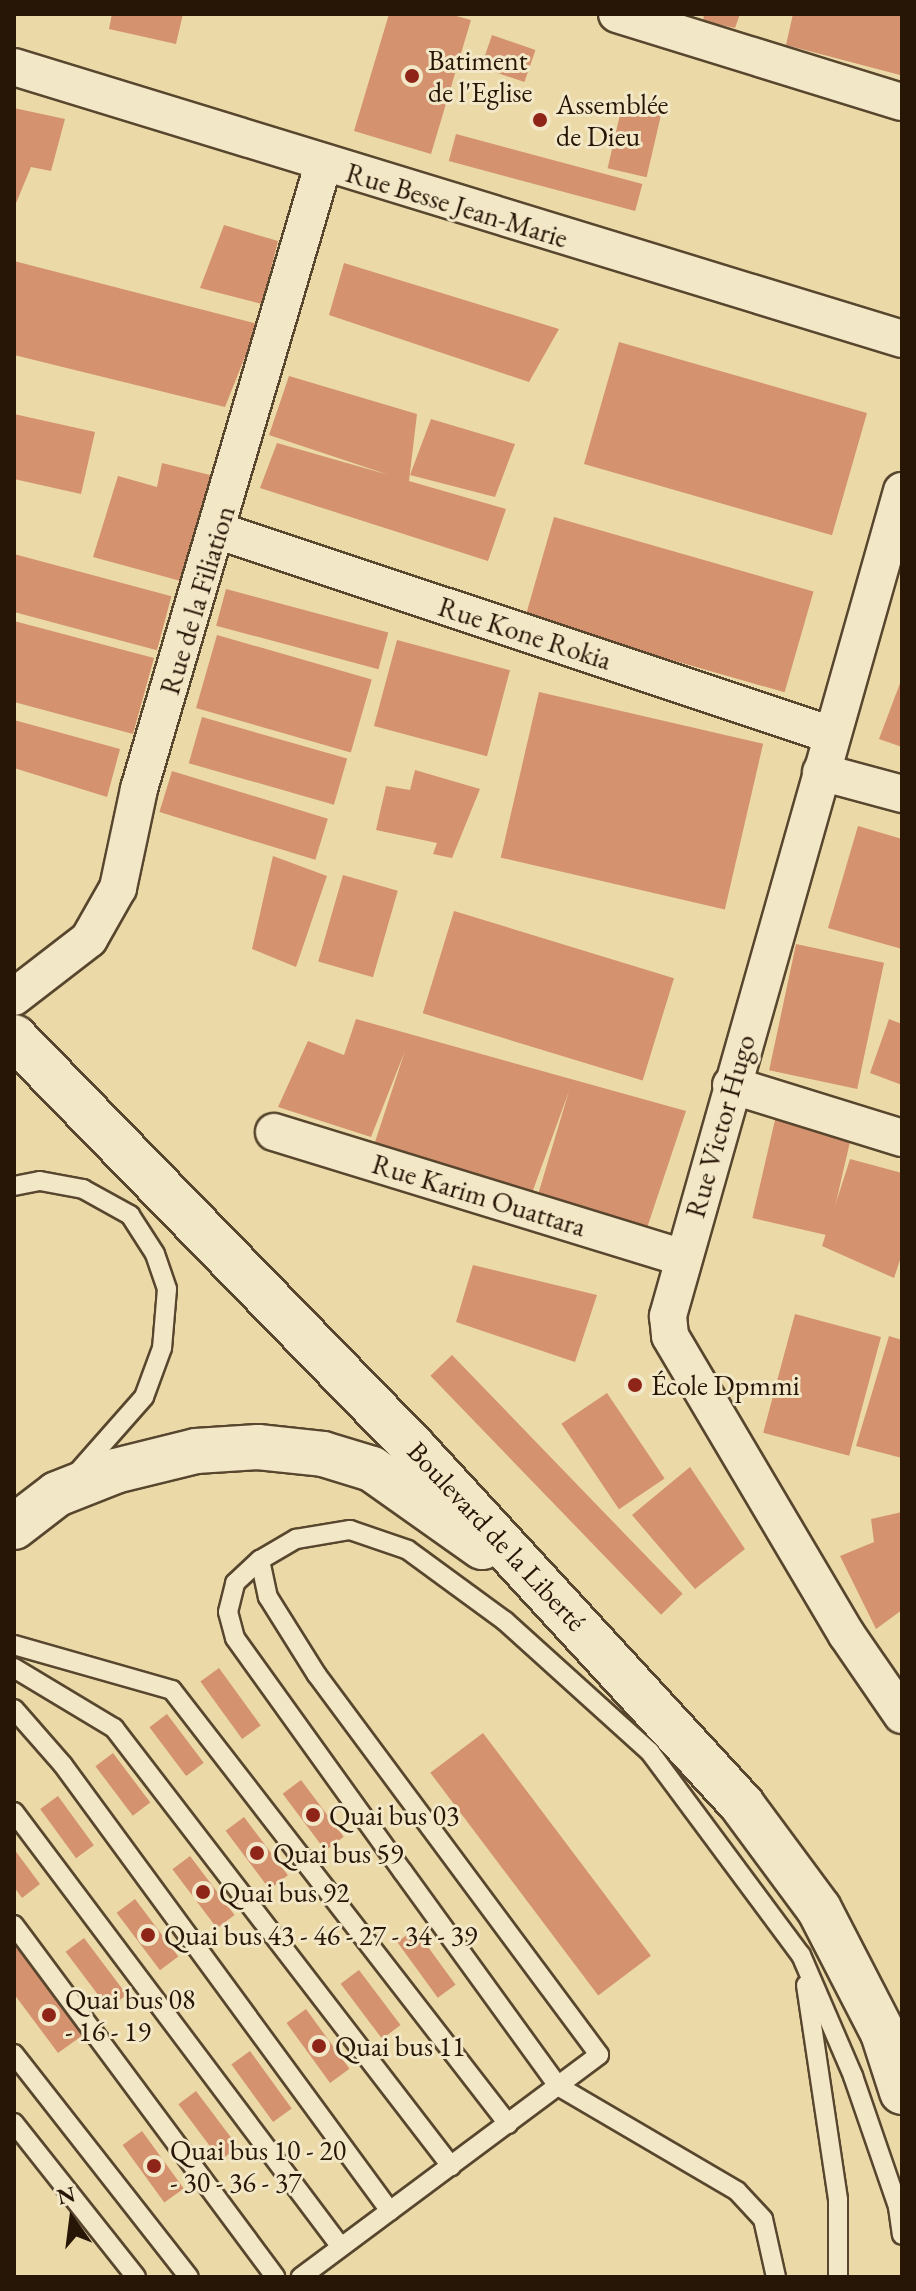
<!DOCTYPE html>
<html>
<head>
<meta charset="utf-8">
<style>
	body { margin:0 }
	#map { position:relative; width:916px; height:2291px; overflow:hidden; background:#ebdaa8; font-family:"EB Garamond",serif }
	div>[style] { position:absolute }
	.building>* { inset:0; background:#d4926f; transform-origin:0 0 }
	.roads { filter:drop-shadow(2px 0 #58462e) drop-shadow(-2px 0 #58462e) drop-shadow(0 2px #58462e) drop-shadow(0 -2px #58462e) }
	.lane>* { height:18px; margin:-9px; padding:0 9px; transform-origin:9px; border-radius:9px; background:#f2e7c6 }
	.street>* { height:36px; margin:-18px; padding:0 18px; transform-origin:18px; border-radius:18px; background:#f2e7c6 }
	.secondary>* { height:44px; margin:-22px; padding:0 22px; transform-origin:22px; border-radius:22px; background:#f2e7c6 }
	.dots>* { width:22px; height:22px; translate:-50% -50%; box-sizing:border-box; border:4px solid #f2e7c6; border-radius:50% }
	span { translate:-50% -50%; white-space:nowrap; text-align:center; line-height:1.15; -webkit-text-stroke:6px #f2e7c6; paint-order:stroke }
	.poi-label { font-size:28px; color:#271506 }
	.left { translate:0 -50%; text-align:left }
	.street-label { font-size:28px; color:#271506 }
	.frame { position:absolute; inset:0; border:16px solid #271506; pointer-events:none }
	.north { position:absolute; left:32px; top:2179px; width:80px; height:80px; -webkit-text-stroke:6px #f2e7c6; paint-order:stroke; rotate:346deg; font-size:22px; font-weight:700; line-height:32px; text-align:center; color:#271506 }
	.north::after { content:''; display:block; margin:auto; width:28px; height:36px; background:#271506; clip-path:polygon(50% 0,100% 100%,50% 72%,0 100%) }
</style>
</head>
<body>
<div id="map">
	<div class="building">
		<i style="clip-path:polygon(112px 14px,183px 14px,176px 44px,109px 29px)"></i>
		<i style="clip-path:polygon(389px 14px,449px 14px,471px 20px,431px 154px,354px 131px)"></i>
		<i style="clip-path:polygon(704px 14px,740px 14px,735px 28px,703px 21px)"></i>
		<i style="clip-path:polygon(793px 14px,902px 14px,900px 75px,786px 45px)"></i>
		<i style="left:492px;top:35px;width:46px;height:34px;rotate:19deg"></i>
		<i style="left:622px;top:106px;width:40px;height:64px;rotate:13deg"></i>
		<i style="clip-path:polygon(14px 108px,65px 119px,51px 171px,31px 167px,14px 208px)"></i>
		<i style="left:456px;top:134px;width:193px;height:28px;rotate:15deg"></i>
		<i style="clip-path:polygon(224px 225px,278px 241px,262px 304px,200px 288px)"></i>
		<i style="clip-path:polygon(14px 261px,258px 324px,225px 407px,14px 355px)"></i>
		<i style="clip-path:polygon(344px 263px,559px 329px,529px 382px,329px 315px)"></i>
		<i style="left:619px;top:342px;width:258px;height:127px;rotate:16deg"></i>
		<i style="clip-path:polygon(289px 376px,417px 414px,409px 481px,506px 509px,488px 561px,260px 488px,277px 443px,389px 475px,269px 435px)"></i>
		<i style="clip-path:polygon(14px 414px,95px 432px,81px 494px,14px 479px)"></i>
		<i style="clip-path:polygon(431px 419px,515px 444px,495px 497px,410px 475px)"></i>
		<i style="clip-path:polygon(162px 463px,222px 478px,188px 583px,93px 557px,118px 476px,157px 487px)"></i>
		<i style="left:554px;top:517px;width:270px;height:105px;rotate:16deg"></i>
		<i style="left:14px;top:554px;width:163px;height:56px;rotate:15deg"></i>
		<i style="left:226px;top:589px;width:168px;height:38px;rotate:15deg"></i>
		<i style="clip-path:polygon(14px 621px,154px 658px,133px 734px,14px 702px)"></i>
		<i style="left:217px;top:635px;width:161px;height:76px;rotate:16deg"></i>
		<i style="left:397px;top:640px;width:117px;height:89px;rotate:15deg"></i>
		<i style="clip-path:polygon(902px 678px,902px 747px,879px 739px)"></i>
		<i style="left:539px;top:692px;width:230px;height:170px;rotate:13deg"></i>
		<i style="left:202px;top:717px;width:151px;height:48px;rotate:16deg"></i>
		<i style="clip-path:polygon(14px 720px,120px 749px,107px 797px,14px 768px)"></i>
		<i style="clip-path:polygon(415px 770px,480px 789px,452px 858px,433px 854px,437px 843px,376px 830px,386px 786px,410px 790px)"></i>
		<i style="left:172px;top:771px;width:163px;height:43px;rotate:17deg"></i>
		<i style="clip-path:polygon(858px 826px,902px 839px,902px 949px,828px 928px)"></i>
		<i style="clip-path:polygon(273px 856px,327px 876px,296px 967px,252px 949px)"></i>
		<i style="left:343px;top:875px;width:57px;height:90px;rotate:16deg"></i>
		<i style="left:454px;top:911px;width:230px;height:107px;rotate:17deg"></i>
		<i style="left:796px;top:944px;width:90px;height:129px;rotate:12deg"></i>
		<i style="clip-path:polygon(356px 1019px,686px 1111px,642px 1243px,534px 1208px,569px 1091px,528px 1204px,374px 1145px,405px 1051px,371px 1137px,278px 1107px,308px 1041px,344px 1055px)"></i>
		<i style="clip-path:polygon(889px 1019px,902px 1024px,902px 1085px,870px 1073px)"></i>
		<i style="left:778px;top:1107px;width:78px;height:114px;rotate:13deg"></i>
		<i style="clip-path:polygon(850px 1159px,902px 1173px,902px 1254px,894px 1278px,822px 1246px)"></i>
		<i style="clip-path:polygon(473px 1265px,597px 1295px,575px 1362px,456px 1322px)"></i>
		<i style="left:795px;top:1314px;width:89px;height:123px;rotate:15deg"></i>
		<i style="clip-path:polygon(889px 1336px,902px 1340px,902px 1458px,856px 1446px)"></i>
		<i style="left:452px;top:1355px;width:332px;height:30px;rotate:46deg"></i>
		<i style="left:607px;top:1393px;width:103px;height:55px;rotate:56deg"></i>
		<i style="clip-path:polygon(690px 1467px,745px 1549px,695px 1589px,632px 1515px)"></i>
		<i style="clip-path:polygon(902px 1512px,902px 1610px,876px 1629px,840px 1556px,874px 1542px,871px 1519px)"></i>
		<i style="left:219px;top:1668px;width:71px;height:23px;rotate:54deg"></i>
		<i style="left:167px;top:1714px;width:61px;height:22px;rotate:53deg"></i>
		<i style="left:483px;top:1733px;width:279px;height:66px;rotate:53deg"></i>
		<i style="left:113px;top:1753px;width:62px;height:22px;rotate:53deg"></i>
		<i style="left:301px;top:1780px;width:71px;height:23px;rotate:53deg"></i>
		<i style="left:58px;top:1796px;width:61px;height:22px;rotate:54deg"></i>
		<i style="left:244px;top:1817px;width:73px;height:23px;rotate:53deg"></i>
		<i style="clip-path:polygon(14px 1849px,40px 1884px,22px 1898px,14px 1887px)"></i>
		<i style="left:190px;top:1856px;width:74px;height:22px;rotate:53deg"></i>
		<i style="left:135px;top:1899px;width:72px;height:23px;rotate:53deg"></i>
		<i style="left:415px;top:1929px;width:69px;height:22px;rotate:54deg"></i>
		<i style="left:84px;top:1938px;width:71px;height:23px;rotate:53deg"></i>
		<i style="clip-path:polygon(14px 1943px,83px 2035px,58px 2053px,14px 1994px)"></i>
		<i style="left:359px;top:1970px;width:69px;height:23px;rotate:53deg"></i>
		<i style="left:306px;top:2009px;width:74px;height:24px;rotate:54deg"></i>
		<i style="left:250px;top:2051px;width:71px;height:23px;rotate:54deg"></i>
		<i style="left:196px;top:2091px;width:70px;height:22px;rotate:53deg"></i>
		<i style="left:142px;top:2131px;width:71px;height:24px;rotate:54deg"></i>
	</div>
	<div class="roads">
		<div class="lane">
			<i style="left:14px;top:1186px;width:26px;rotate:-11deg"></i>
			<i style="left:40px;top:1181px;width:44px;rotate:10.5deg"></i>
			<i style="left:83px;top:1189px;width:54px;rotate:29deg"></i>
			<i style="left:130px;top:1215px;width:46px;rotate:57.3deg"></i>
			<i style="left:155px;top:1254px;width:37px;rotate:71deg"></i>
			<i style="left:167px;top:1289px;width:59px;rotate:94.8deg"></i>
			<i style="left:162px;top:1348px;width:52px;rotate:110.2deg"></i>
			<i style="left:144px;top:1397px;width:103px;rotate:131.4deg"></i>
			<i style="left:260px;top:1560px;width:38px;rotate:78deg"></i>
			<i style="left:268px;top:1597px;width:92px;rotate:57.9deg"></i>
			<i style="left:317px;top:1675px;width:473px;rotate:53.4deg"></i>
			<i style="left:599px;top:2055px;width:372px;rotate:143.3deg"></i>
			<i style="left:14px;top:1645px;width:164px;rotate:15.9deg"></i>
			<i style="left:172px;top:1690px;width:549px;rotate:52.25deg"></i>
			<i style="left:14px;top:1668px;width:117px;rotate:31deg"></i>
			<i style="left:114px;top:1728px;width:553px;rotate:52.43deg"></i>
			<i style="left:14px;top:1709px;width:74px;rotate:48.8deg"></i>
			<i style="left:63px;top:1765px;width:553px;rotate:53.75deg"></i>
			<i style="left:14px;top:1812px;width:544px;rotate:53.07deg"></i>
			<i style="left:14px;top:1925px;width:438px;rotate:53.4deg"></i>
			<i style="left:806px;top:1985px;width:217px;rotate:81.5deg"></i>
			<i style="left:838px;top:2200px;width:77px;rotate:90deg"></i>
			<i style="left:14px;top:2054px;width:283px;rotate:51.9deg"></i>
			<i style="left:14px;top:2123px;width:196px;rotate:51.6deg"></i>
			<i style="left:776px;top:2277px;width:59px;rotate:-102.6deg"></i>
			<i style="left:763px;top:2219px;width:38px;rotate:-133deg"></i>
			<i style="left:737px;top:2191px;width:208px;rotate:-149.6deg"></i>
			<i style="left:558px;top:2086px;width:264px;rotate:-125.9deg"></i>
			<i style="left:403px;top:1872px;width:288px;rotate:-125.7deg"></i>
			<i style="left:235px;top:1638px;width:27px;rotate:-105deg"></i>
			<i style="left:228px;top:1612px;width:30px;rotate:-76deg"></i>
			<i style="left:235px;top:1583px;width:34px;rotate:-43deg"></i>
			<i style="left:260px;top:1560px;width:42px;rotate:-30.3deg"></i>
			<i style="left:296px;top:1539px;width:55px;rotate:-9.5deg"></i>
			<i style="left:350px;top:1530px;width:61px;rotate:19deg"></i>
			<i style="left:408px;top:1550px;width:120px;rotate:36.2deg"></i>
			<i style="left:505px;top:1621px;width:195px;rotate:42.1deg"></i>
			<i style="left:650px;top:1752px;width:253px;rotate:53.4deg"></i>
			<i style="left:801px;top:1955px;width:132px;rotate:66.7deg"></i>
			<i style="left:853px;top:2076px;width:139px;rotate:71deg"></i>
			<i style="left:898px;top:2207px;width:28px;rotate:82deg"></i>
		</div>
		<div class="street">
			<i style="left:617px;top:14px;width:298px;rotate:17.2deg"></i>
			<i style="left:14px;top:67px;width:929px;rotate:17.03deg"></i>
			<i style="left:902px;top:491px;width:858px;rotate:105.84deg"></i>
			<i style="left:668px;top:1316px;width:20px;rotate:84deg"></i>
			<i style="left:670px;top:1336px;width:347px;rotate:59.4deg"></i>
			<i style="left:847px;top:1635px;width:97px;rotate:55.5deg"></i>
			<i style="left:219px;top:531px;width:645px;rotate:18.43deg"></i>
			<i style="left:821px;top:772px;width:84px;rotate:15.2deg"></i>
			<i style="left:14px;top:997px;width:95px;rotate:-37.7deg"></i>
			<i style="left:89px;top:939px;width:59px;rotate:-60.4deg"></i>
			<i style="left:118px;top:888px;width:101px;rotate:-78deg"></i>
			<i style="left:139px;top:789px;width:651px;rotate:-73.57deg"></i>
			<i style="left:731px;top:1085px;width:179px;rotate:17.2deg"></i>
			<i style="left:274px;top:1132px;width:428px;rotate:17.1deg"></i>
		</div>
		<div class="secondary">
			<i style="left:14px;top:1037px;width:572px;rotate:45.78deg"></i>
			<i style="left:413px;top:1447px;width:486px;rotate:47.4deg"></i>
			<i style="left:742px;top:1805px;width:129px;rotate:53.5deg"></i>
			<i style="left:819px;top:1909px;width:140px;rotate:62.7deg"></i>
			<i style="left:883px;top:2033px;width:62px;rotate:72.1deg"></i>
			<i style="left:14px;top:1527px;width:54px;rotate:-37.5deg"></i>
			<i style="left:57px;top:1494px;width:62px;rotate:-21.6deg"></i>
			<i style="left:115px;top:1471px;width:83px;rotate:-13.9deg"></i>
			<i style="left:196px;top:1451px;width:62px;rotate:-3.7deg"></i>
			<i style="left:258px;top:1447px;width:65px;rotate:6.1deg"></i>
			<i style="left:323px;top:1454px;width:51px;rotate:17deg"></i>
			<i style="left:372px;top:1469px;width:135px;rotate:35.3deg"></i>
		</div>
	</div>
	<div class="dots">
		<i style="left:412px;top:76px;background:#8f2418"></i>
		<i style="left:540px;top:120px;background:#8f2418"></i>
		<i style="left:635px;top:1385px;background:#8f2418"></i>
		<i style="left:313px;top:1815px;background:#8f2418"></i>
		<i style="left:257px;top:1853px;background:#8f2418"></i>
		<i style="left:203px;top:1892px;background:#8f2418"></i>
		<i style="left:148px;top:1935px;background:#8f2418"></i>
		<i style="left:49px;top:2015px;background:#8f2418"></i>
		<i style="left:319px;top:2046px;background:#8f2418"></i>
		<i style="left:154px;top:2166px;background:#8f2418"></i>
	</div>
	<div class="poi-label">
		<span class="left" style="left:428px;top:76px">Batiment<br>de l'Eglise</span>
		<span class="left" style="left:556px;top:120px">Assemblée<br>de Dieu</span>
		<span class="left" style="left:651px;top:1385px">École Dpmmi</span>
		<span class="left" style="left:329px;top:1815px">Quai bus 03</span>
		<span class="left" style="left:273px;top:1853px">Quai bus 59</span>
		<span class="left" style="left:219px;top:1892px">Quai bus 92</span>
		<span class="left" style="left:164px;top:1935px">Quai bus 43 - 46 - 27 - 34 - 39</span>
		<span class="left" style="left:65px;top:2015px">Quai bus 08<br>- 16 - 19</span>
		<span class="left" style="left:335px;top:2046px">Quai bus 11</span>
		<span class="left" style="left:170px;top:2166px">Quai bus 10 - 20<br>- 30 - 36 - 37</span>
	</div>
	<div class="street-label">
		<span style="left:457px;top:205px;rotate:17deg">Rue Besse Jean-Marie</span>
		<span style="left:197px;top:600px;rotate:-73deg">Rue de la Filiation</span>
		<span style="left:525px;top:633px;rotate:18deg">Rue Kone Rokia</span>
		<span style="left:720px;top:1126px;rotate:-74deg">Rue Victor Hugo</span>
		<span style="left:479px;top:1195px;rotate:17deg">Rue Karim Ouattara</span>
		<span style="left:497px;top:1536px;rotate:47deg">Boulevard de la Liberté</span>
	</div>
	<div class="frame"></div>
	<div class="north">N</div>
</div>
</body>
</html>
